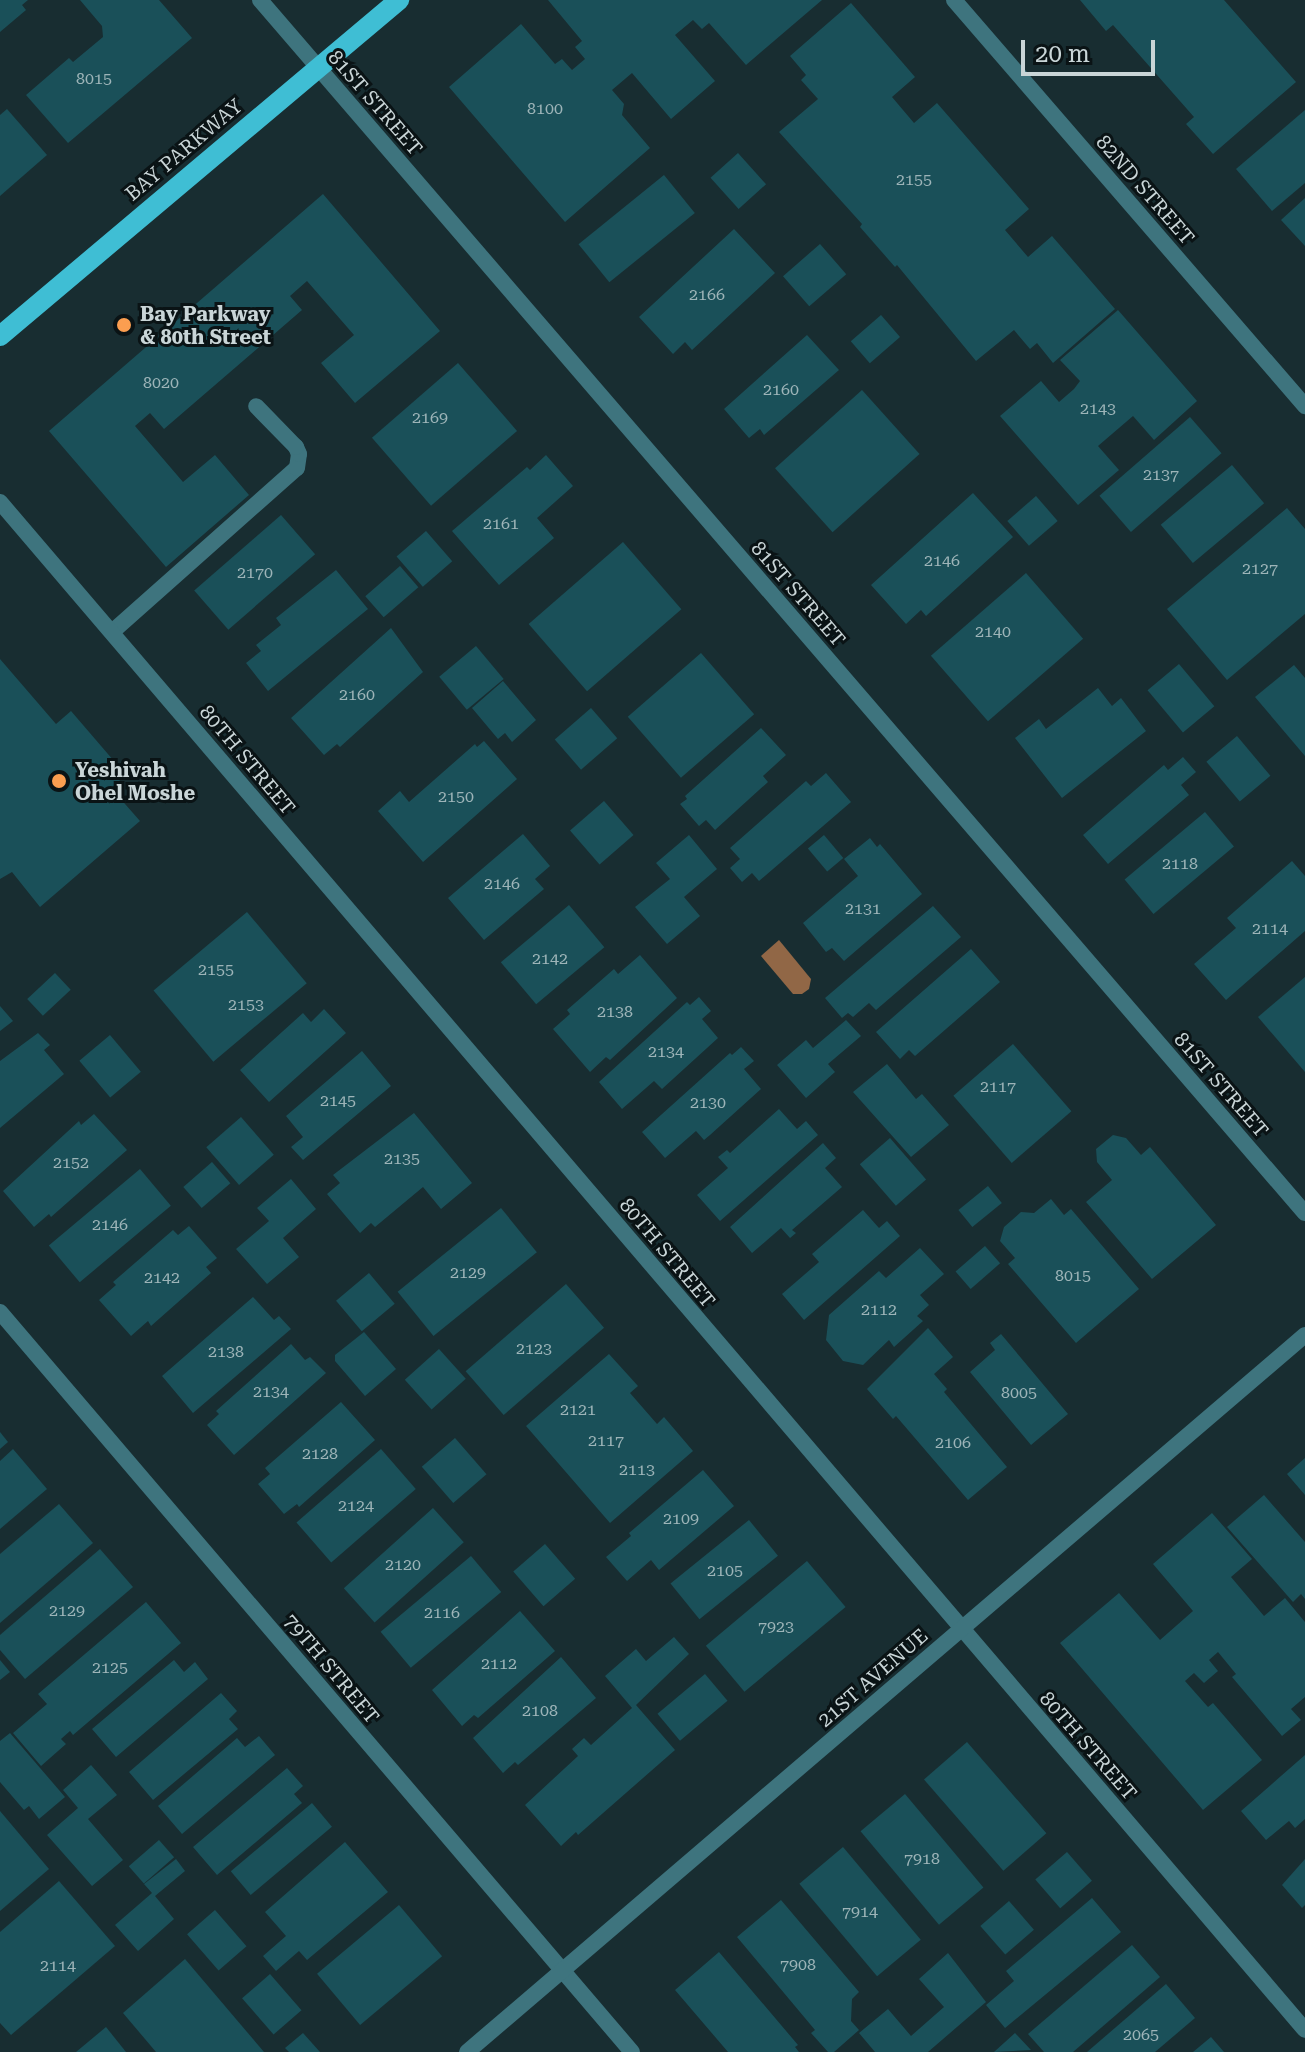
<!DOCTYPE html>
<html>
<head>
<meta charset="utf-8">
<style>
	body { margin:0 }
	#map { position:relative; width:1305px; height:2052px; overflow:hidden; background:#182d31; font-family:"Roboto Serif",serif }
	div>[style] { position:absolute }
	.water>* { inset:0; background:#916746 }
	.building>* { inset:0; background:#1a5059; transform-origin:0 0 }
	.service>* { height:16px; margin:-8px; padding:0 8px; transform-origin:8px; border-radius:8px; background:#3e747e }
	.minor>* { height:16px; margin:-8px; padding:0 8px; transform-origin:8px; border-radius:8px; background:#3e747e }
	.tertiary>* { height:16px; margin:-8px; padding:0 8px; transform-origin:8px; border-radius:8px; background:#3e747e }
	.primary>* { height:20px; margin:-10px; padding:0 10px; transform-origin:10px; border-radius:10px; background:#3fbed4 }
	.dots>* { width:22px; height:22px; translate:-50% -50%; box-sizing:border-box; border:4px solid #0a1315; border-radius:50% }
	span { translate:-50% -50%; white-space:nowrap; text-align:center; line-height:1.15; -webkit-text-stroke:6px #0a1315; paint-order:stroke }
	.number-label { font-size:16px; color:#9db4b8 }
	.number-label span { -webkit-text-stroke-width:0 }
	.street-label { font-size:20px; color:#c9d5d7 }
	.poi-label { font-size:20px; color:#c9d5d7; font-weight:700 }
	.left { translate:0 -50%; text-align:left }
	.scale { position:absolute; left:1021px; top:40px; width:134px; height:36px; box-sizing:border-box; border:4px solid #c9d5d7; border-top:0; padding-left:10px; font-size:24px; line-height:28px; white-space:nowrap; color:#c9d5d7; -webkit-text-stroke:6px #0a1315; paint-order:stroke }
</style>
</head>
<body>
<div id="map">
	<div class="water">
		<i style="clip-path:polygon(779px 940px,811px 979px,809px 989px,802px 994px,793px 994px,761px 956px)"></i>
	</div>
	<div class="building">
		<i style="clip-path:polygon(0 0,28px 0,22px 5px,26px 10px,0 32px)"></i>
		<i style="clip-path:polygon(80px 0,159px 0,192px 38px,68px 143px,26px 95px,69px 58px,73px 62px,103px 37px,102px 26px)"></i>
		<i style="clip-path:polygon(548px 0,822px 0,746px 65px,709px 23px,702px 29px,693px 20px,675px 35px,715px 81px,671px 119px,632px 73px,612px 90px,624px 104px,622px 115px,650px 148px,565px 222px,449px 87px,521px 24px,555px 64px,562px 59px,572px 70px,585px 59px,575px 47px,582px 41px)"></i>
		<i style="clip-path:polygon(1080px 0,1224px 0,1296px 82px,1213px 154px,1186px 124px,1194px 117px,1113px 25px,1106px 31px)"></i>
		<i style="clip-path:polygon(851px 3px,915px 77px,892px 97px,914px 123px,937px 103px,1029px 209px,1005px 230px,1028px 257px,1052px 236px,1115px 309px,1053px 363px,1037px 343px,1030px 349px,1014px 330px,976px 361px,897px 265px,895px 267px,860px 227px,862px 224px,779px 132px,818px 99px,801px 80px,806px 75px,790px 56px)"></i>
		<i style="clip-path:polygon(7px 109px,47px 155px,0 196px,0 115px)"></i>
		<i style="clip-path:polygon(1305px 110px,1305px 183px,1272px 211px,1236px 169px)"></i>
		<i style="left:738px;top:153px;width:42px;height:37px;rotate:48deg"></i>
		<i style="left:664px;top:175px;width:49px;height:110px;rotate:51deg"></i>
		<i style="clip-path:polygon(323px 194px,440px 331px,355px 403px,321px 363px,354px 335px,307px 281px,290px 296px,302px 310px,164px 429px,150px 413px,135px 426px,183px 482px,215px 455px,249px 495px,166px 567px,49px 431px)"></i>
		<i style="clip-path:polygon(1305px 198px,1305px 246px,1281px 220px)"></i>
		<i style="clip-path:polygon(734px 229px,775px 273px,692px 350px,685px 342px,673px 354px,639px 317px)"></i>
		<i style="left:820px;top:244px;width:40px;height:49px;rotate:49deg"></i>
		<i style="clip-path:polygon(1118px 310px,1197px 401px,1154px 440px,1133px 416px,1098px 446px,1119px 470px,1078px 505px,1000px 416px,1041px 381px,1059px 402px,1074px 389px,1080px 381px,1060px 360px)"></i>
		<i style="left:881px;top:315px;width:29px;height:40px;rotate:49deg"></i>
		<i style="clip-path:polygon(807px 335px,839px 370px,764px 435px,760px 429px,749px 438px,724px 409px)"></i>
		<i style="left:458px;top:363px;width:90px;height:114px;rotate:49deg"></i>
		<i style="left:862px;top:390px;width:86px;height:117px;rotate:48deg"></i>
		<i style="left:1190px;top:417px;width:48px;height:120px;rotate:49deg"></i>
		<i style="clip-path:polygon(546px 455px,573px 486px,537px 518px,554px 538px,499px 585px,452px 531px,527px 467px,530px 470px)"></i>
		<i style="left:1232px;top:465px;width:50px;height:93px;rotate:50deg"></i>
		<i style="clip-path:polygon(973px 493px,1013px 537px,926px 616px,921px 610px,906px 624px,871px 585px)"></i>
		<i style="left:1036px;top:496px;width:33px;height:38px;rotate:49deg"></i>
		<i style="clip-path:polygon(1287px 508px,1305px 529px,1305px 614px,1227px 680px,1167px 609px)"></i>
		<i style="left:281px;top:515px;width:52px;height:115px;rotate:49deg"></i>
		<i style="left:426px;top:531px;width:40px;height:39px;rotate:49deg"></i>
		<i style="left:623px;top:542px;width:89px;height:125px;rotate:49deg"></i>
		<i style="left:400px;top:566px;width:28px;height:46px;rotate:49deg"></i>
		<i style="clip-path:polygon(336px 570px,368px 609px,268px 691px,246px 663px,261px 651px,256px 645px,281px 625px,276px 618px)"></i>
		<i style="left:1026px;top:573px;width:87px;height:126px;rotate:49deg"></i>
		<i style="clip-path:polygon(391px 628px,423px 672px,340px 747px,337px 744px,324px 755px,291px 718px)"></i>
		<i style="left:476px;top:646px;width:43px;height:48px;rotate:50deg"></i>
		<i style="left:701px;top:653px;width:81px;height:97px;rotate:49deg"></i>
		<i style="clip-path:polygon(0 659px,56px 724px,71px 711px,126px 775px,111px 788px,140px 821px,40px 907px,12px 872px,0 879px)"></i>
		<i style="left:1179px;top:664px;width:55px;height:41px;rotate:50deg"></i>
		<i style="clip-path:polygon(1294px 665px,1305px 678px,1305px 756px,1255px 697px)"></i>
		<i style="clip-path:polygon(503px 681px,536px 720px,512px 742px,505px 733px,498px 739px,472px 708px)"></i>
		<i style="clip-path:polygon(1098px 688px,1112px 706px,1121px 698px,1146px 731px,1062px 798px,1015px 738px,1039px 719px,1046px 729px)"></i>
		<i style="left:591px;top:708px;width:40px;height:48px;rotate:49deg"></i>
		<i style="clip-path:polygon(761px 728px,786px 755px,763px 776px,768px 782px,715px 830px,706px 820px,699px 826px,680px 804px,687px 799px,685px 796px)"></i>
		<i style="left:1237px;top:736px;width:52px;height:40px;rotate:50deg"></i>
		<i style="clip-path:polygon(484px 741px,517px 779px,423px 862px,378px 811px,400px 791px,409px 802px,475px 744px,477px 747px)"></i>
		<i style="clip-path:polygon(1183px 757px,1196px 772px,1181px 785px,1189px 795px,1108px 864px,1083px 835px,1164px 765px,1168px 770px)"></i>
		<i style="clip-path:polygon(826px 773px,851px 802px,759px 881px,752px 873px,742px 882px,730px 868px,740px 859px,730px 848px,806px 781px,811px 786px)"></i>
		<i style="left:604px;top:801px;width:45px;height:45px;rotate:49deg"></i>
		<i style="left:1205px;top:812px;width:45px;height:105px;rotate:50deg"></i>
		<i style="clip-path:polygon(523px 834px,550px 866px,535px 879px,544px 889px,484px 940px,448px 898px)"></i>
		<i style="clip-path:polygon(689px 835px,717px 869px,684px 897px,700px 916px,667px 944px,635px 907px,670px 879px,656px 863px)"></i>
		<i style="left:824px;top:835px;width:30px;height:21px;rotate:50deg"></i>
		<i style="clip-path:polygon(870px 838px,877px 847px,880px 844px,922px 894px,844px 961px,832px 948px,826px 952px,803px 923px,858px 876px,844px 859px)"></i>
		<i style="clip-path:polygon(1292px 861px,1305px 876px,1305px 931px,1226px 1000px,1194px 964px,1236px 928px,1227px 918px)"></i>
		<i style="left:569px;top:905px;width:55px;height:89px;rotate:50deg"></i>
		<i style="clip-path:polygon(933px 906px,961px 937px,876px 1010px,869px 1003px,853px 1017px,848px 1013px,842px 1018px,825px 998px)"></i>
		<i style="left:247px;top:912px;width:93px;height:122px;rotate:50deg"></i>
		<i style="clip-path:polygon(971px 949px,1000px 982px,915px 1056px,909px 1050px,900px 1059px,876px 1032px)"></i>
		<i style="clip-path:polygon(640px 955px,677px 998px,610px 1060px,606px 1057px,590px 1072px,553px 1029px,570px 1014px,567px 1010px,614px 969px,618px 974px)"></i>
		<i style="left:55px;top:973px;width:23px;height:38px;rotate:47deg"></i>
		<i style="clip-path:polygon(1305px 977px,1305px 1072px,1258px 1017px)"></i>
		<i style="clip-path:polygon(699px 997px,711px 1011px,702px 1019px,718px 1038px,662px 1089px,654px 1081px,622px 1109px,599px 1082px,687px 1002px,690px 1005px)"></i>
		<i style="clip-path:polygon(0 1006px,13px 1021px,0 1031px)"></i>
		<i style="clip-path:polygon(324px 1009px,346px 1033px,269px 1102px,240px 1070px,303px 1013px,311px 1022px)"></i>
		<i style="clip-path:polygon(846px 1020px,861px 1036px,828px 1064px,835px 1072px,806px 1098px,777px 1065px,806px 1040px,813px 1048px)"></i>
		<i style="clip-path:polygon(38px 1033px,50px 1045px,44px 1050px,64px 1074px,0 1128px,0 1061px)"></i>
		<i style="left:110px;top:1035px;width:48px;height:40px;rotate:50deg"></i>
		<i style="left:1013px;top:1044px;width:89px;height:79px;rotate:49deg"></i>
		<i style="clip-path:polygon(741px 1047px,754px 1061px,744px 1069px,761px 1089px,710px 1135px,704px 1140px,696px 1131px,665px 1158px,642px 1132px,730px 1053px,732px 1055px)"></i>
		<i style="clip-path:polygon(362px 1051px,391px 1086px,303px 1160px,291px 1147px,303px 1137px,286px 1116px)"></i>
		<i style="clip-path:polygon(887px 1064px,916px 1099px,922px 1094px,949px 1125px,911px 1157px,853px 1092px)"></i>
		<i style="clip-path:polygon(779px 1109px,797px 1129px,806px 1121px,818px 1135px,720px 1221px,697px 1195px,728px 1168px,718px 1157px,727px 1150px,730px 1153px)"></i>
		<i style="clip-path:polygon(414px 1113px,472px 1183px,441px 1209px,423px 1187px,375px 1227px,371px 1223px,360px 1233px,327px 1194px,340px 1183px,333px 1175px)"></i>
		<i style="clip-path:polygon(94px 1114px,127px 1150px,51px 1217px,49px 1214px,34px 1227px,3px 1191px,79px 1121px,81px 1125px)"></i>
		<i style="left:241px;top:1117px;width:50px;height:46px;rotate:49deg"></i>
		<i style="clip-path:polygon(1113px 1135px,1126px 1138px,1141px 1155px,1150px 1147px,1216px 1225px,1152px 1279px,1086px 1202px,1112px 1180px,1097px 1162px,1096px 1149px)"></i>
		<i style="left:890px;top:1138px;width:55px;height:40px;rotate:49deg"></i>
		<i style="clip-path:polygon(823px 1143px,836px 1158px,825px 1168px,842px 1187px,792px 1230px,796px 1233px,790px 1238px,781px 1228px,752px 1253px,730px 1227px)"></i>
		<i style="left:212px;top:1162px;width:28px;height:38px;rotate:49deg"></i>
		<i style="left:140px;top:1169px;width:48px;height:119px;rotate:50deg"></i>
		<i style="clip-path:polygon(291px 1179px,316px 1209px,283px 1238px,299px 1257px,267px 1284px,236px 1249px,269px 1221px,257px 1208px)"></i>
		<i style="left:988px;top:1186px;width:22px;height:38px;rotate:51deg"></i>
		<i style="clip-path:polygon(1051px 1199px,1064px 1215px,1071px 1209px,1139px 1289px,1076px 1343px,1008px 1264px,1015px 1258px,1000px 1241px,1004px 1227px,1021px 1212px,1034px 1213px)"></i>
		<i style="left:501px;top:1208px;width:57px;height:133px;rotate:51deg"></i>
		<i style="clip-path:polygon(863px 1210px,879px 1228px,887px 1221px,900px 1236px,804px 1320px,782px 1294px,819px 1262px,812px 1254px)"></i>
		<i style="clip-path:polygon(189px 1226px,217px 1258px,206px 1267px,211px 1273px,151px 1326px,148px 1321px,131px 1336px,99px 1300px,116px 1285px,113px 1282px,173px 1230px,178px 1235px)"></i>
		<i style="left:985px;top:1246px;width:23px;height:39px;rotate:49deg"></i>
		<i style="clip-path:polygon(920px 1248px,944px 1274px,920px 1295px,929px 1305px,917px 1316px,923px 1321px,894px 1347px,889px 1340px,863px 1365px,843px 1361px,826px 1340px,829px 1315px,879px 1271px,886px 1278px)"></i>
		<i style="left:369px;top:1273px;width:40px;height:43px;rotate:50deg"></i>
		<i style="left:566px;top:1284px;width:58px;height:133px;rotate:49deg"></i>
		<i style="clip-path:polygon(253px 1297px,274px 1320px,279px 1316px,291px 1329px,193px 1413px,162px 1376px)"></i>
		<i style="clip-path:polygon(928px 1328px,953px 1357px,934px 1374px,947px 1389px,944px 1392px,1007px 1467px,968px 1500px,896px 1416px,893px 1419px,867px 1389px)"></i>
		<i style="clip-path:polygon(364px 1332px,396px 1369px,365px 1396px,335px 1361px,335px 1355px)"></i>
		<i style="clip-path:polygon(1001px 1334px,1068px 1414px,1031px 1445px,970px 1372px,995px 1350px,990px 1343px)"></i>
		<i style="clip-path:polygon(291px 1344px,305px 1360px,310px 1357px,326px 1373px,234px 1455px,207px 1425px,219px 1414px,216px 1411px)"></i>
		<i style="left:439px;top:1349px;width:40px;height:46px;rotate:48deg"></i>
		<i style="clip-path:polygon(609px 1354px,638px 1386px,630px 1393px,657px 1424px,664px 1417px,693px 1451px,610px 1523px,526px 1426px)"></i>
		<i style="clip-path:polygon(341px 1402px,375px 1440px,299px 1507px,297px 1504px,284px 1514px,258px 1484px,270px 1474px,265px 1468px)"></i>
		<i style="clip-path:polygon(0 1432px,8px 1442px,0 1449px)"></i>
		<i style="left:455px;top:1438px;width:48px;height:44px;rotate:49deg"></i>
		<i style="clip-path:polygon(13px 1449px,47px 1489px,0 1529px,0 1461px)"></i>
		<i style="left:381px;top:1449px;width:53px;height:112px;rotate:49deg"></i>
		<i style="clip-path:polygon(1305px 1458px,1305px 1495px,1287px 1474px)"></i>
		<i style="clip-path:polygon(703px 1470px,734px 1506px,659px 1570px,651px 1560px,627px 1581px,606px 1557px,631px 1536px,629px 1533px)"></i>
		<i style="clip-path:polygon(1264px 1495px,1305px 1542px,1305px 1599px,1301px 1594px,1293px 1602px,1227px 1527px)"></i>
		<i style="clip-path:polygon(59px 1504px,93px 1543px,0 1623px,0 1554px)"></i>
		<i style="left:433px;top:1508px;width:46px;height:120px;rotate:48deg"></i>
		<i style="clip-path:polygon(1212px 1513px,1252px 1559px,1231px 1577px,1264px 1616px,1285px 1598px,1305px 1622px,1305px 1697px,1291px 1709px,1301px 1720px,1282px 1736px,1232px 1677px,1236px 1674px,1218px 1652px,1209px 1660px,1218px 1671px,1204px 1683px,1194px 1673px,1185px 1681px,1208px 1707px,1213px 1703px,1262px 1760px,1203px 1810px,1060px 1643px,1119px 1593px,1160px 1640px,1193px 1611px,1153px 1564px)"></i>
		<i style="left:749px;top:1520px;width:46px;height:101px;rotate:51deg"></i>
		<i style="left:545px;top:1544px;width:46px;height:42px;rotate:49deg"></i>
		<i style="clip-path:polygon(100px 1549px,133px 1587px,25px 1679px,0 1650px,0 1635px)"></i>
		<i style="left:471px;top:1556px;width:47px;height:118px;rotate:50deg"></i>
		<i style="left:807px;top:1561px;width:60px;height:132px;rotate:50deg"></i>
		<i style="clip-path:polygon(146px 1602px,181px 1643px,73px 1735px,70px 1731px,61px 1739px,66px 1744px,41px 1766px,13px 1733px,47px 1704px,38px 1694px)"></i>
		<i style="clip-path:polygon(520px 1611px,555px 1651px,478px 1718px,474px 1715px,462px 1726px,432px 1690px)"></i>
		<i style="clip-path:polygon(674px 1637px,689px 1654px,636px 1705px,675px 1750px,578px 1835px,576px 1832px,561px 1846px,525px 1805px,578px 1756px,572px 1749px,584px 1738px,591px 1745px,632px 1708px,605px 1676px,636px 1649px,646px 1661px)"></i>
		<i style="clip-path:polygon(561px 1657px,596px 1698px,518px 1765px,515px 1762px,503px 1773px,473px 1738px)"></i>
		<i style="clip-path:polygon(0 1660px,10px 1672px,0 1680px)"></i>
		<i style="clip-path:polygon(174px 1660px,184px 1672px,195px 1662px,208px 1679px,116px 1757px,92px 1729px)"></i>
		<i style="left:705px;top:1674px;width:35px;height:62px;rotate:50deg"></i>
		<i style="clip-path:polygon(221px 1693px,237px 1711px,229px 1719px,238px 1729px,153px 1800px,129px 1772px)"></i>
		<i style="clip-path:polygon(10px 1733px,65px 1797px,39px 1819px,29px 1806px,24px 1810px,0 1782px,0 1741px)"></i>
		<i style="clip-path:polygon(259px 1736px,275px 1755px,182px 1834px,158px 1806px,237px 1738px,245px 1747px)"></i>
		<i style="left:967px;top:1742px;width:121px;height:57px;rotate:49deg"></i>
		<i style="clip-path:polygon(1305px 1755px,1305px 1819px,1295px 1828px,1289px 1821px,1266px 1840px,1241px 1811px)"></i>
		<i style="clip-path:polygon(91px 1765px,117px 1795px,88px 1819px,123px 1860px,92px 1886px,47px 1835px,78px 1808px,63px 1790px)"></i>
		<i style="clip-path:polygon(287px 1768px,303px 1786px,294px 1794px,302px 1803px,217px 1875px,193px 1847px)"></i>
		<i style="left:905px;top:1794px;width:122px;height:58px;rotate:50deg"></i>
		<i style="left:312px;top:1803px;width:31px;height:106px;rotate:50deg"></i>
		<i style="clip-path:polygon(0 1811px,49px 1869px,0 1911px)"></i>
		<i style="left:159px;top:1840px;width:23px;height:40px;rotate:49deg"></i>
		<i style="clip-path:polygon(345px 1842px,388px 1892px,307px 1960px,299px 1951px,276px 1971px,263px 1956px,286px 1936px,265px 1912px)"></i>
		<i style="left:843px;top:1847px;width:121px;height:57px;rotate:50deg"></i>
		<i style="left:1067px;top:1852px;width:38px;height:42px;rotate:49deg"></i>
		<i style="clip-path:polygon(176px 1859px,185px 1871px,155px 1896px,174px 1919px,138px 1951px,115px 1925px,152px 1893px,144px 1884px)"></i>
		<i style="clip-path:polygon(1305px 1859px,1305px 1905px,1302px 1908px,1282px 1885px)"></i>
		<i style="clip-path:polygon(59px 1881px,115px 1946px,11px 2035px,0 2023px,0 1932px)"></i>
		<i style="clip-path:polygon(1092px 1898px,1121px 1932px,1005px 2028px,986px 2005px,1014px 1981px,1006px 1971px)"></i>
		<i style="clip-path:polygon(781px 1900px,859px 1992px,852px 1999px,851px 2021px,859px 2030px,834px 2052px,828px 2052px,811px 2033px,815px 2030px,737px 1937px)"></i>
		<i style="left:1009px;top:1901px;width:38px;height:38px;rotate:49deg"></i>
		<i style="left:399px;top:1905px;width:67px;height:107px;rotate:50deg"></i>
		<i style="left:215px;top:1910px;width:48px;height:37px;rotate:49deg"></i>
		<i style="clip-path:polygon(1132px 1945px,1160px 1977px,1073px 2052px,1044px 2052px,1028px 2034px)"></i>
		<i style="clip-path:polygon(719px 1952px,798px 2045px,795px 2047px,799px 2052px,728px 2052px,675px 1990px)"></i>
		<i style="clip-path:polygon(948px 1953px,986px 2002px,928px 2052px,875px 2052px,859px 2033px,888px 2009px,911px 2036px,944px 2007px,919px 1979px)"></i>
		<i style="clip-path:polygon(185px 1959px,264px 2052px,156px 2052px,123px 2013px)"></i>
		<i style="left:270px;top:1974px;width:48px;height:37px;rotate:49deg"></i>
		<i style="clip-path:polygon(1166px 1984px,1195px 2018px,1155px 2052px,1087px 2052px)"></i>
		<i style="clip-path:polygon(106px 2027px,126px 2052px,76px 2052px)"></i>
		<i style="clip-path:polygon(303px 2033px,320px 2052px,289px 2052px,285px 2048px)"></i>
		<i style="clip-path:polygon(1015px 2033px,1031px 2050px,994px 2052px)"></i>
		<i style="clip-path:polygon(1211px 2037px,1224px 2052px,1193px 2052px)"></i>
	</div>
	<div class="service">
		<i style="left:112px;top:632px;width:247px;rotate:-41.6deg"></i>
		<i style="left:297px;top:468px;width:14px;rotate:-82deg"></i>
		<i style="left:299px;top:454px;width:8px;rotate:-113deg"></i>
		<i style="left:296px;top:447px;width:57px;rotate:-134.3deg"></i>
	</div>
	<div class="minor">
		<i style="left:260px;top:0;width:1601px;rotate:49.26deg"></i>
		<i style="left:954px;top:0;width:537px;rotate:49.16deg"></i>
		<i style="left:0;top:502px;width:2009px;rotate:49.5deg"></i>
		<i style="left:0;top:1312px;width:973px;rotate:49.5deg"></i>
	</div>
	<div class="tertiary">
		<i style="left:467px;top:2052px;width:1103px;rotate:-40.55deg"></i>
	</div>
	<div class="primary">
		<i style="left:0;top:336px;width:522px;rotate:-40.1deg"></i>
	</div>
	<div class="dots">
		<i style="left:124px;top:325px;background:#fb9e50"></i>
		<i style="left:59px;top:781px;background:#fb9e50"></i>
	</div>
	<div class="number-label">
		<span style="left:94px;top:79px">8015</span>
		<span style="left:545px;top:109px">8100</span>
		<span style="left:914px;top:180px">2155</span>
		<span style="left:707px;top:295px">2166</span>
		<span style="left:161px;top:383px">8020</span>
		<span style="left:781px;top:390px">2160</span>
		<span style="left:1098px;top:409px">2143</span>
		<span style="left:430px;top:418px">2169</span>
		<span style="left:1161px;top:475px">2137</span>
		<span style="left:501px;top:524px">2161</span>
		<span style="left:942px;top:561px">2146</span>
		<span style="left:1260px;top:569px">2127</span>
		<span style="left:255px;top:573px">2170</span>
		<span style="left:993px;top:632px">2140</span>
		<span style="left:357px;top:695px">2160</span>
		<span style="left:456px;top:797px">2150</span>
		<span style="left:1180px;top:864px">2118</span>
		<span style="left:502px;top:884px">2146</span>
		<span style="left:863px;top:909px">2131</span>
		<span style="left:1270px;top:929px">2114</span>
		<span style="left:550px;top:959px">2142</span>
		<span style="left:216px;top:970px">2155</span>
		<span style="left:246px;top:1005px">2153</span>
		<span style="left:615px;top:1012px">2138</span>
		<span style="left:666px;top:1052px">2134</span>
		<span style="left:998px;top:1087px">2117</span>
		<span style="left:338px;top:1101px">2145</span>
		<span style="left:708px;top:1103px">2130</span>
		<span style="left:402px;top:1159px">2135</span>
		<span style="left:71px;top:1163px">2152</span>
		<span style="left:110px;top:1225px">2146</span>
		<span style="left:468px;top:1273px">2129</span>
		<span style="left:1073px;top:1276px">8015</span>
		<span style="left:162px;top:1278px">2142</span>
		<span style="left:879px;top:1310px">2112</span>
		<span style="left:534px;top:1349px">2123</span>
		<span style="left:226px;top:1352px">2138</span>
		<span style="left:271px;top:1392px">2134</span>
		<span style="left:1019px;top:1393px">8005</span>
		<span style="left:578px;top:1410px">2121</span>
		<span style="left:606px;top:1441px">2117</span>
		<span style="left:953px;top:1443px">2106</span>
		<span style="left:320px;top:1454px">2128</span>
		<span style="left:637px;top:1470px">2113</span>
		<span style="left:356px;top:1506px">2124</span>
		<span style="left:681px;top:1519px">2109</span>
		<span style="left:403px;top:1565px">2120</span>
		<span style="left:725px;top:1571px">2105</span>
		<span style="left:67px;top:1611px">2129</span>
		<span style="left:442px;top:1613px">2116</span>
		<span style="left:776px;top:1627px">7923</span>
		<span style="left:499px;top:1664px">2112</span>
		<span style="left:110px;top:1668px">2125</span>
		<span style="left:540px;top:1711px">2108</span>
		<span style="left:922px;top:1859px">7918</span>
		<span style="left:860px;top:1912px">7914</span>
		<span style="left:798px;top:1965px">7908</span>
		<span style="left:58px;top:1966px">2114</span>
		<span style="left:1141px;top:2035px">2065</span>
	</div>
	<div class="street-label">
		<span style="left:375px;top:103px;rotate:49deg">81ST STREET</span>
		<span style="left:184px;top:150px;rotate:-40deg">BAY PARKWAY</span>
		<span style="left:1145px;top:190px;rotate:49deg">82ND STREET</span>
		<span style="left:798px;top:594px;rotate:49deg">81ST STREET</span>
		<span style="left:247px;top:760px;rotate:50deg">80TH STREET</span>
		<span style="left:1221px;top:1085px;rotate:49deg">81ST STREET</span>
		<span style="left:667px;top:1253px;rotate:50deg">80TH STREET</span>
		<span style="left:331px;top:1669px;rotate:50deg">79TH STREET</span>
		<span style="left:873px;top:1678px;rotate:-41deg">21ST AVENUE</span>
		<span style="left:1088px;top:1746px;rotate:49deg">80TH STREET</span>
	</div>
	<div class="poi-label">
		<span class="left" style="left:140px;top:326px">Bay Parkway<br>&amp; 80th Street</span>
		<span class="left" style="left:75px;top:782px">Yeshivah<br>Ohel Moshe</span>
	</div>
	<div class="scale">20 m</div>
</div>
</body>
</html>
